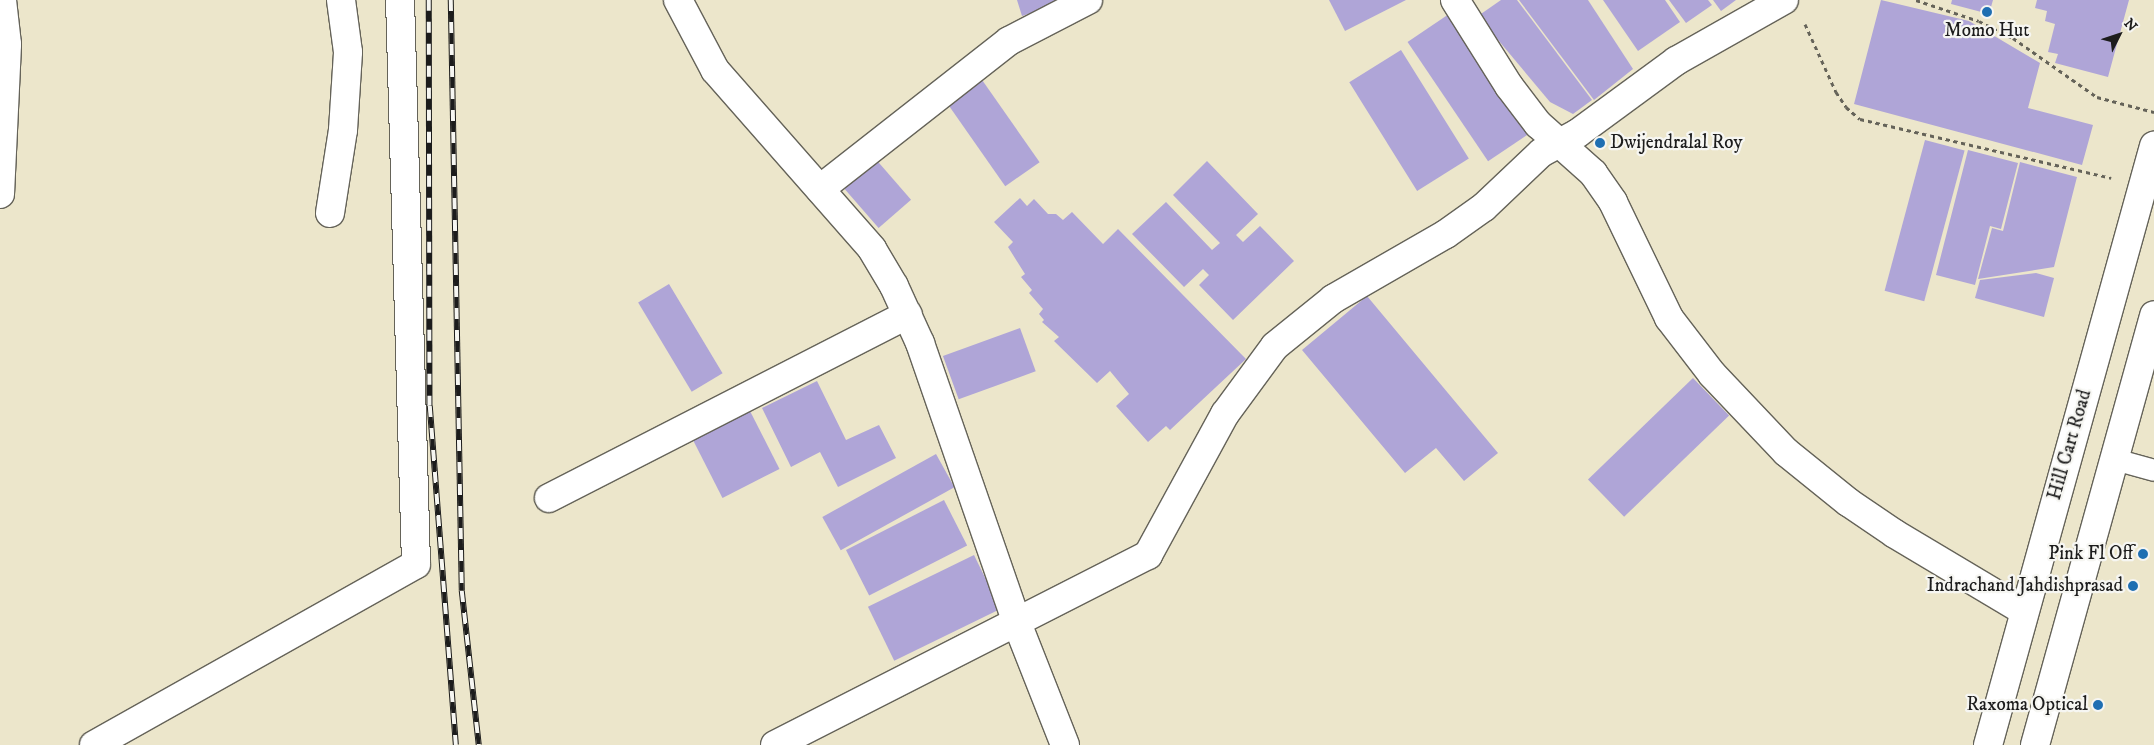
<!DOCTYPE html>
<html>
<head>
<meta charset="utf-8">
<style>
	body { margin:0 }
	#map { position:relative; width:2154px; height:745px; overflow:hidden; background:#ece6cb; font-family:"IM FELL DW Pica",serif }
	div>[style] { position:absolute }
	.building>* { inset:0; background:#afa5d7; transform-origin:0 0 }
	.path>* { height:3px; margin-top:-1.5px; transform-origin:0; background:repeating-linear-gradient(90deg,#656359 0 4px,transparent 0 8px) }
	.roads { filter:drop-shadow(1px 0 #656359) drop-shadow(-1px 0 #656359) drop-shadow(0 1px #656359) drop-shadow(0 -1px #656359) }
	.lane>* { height:21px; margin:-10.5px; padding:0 10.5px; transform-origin:10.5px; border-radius:10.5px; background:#fff }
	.street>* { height:28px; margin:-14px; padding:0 14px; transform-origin:14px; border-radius:14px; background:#fff }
	.secondary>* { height:28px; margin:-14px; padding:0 14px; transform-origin:14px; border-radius:14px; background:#fff }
	.rail>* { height:5.5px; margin-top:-2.75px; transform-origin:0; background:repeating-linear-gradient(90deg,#f6f6f2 0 11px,#1c1c1c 0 22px); box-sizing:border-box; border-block:1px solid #1c1c1c }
	.dots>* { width:14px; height:14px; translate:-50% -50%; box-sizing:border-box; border:2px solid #f6f6f2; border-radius:50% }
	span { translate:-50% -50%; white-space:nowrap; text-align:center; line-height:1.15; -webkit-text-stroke:4.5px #f6f6f2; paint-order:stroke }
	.poi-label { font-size:19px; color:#1c1c1c }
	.left { translate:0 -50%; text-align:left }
	.right { translate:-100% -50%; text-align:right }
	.street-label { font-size:19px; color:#1c1c1c }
	.north { position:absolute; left:2094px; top:10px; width:50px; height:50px; -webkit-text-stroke:4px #f6f6f2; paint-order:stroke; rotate:49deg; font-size:14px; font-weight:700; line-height:20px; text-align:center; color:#1c1c1c }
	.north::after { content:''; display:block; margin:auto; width:18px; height:22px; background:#1c1c1c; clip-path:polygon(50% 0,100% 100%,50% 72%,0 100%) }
</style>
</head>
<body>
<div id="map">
	<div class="building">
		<i style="clip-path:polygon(1017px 0,1071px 0,1022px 16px)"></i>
		<i style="clip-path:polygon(1329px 0,1406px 0,1345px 31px)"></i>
		<i style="clip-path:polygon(1501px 0,1517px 0,1592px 100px,1573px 114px,1550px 102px,1478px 16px)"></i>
		<i style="clip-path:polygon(1519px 0,1588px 0,1633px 69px,1594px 100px)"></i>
		<i style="clip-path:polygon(1603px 0,1665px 0,1680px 22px,1638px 51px)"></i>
		<i style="clip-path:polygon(1669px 0,1708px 0,1712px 5px,1686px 23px)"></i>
		<i style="clip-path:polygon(1713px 0,1736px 0,1721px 11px)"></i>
		<i style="clip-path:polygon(1881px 0,1969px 21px,2040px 63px,2028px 108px,2093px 125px,2082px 165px,1854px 104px)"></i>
		<i style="clip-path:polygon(1952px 0,1993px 0,1989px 14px,1951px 4px)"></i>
		<i style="clip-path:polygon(2037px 0,2129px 0,2108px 77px,2055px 63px,2058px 54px,2048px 52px,2055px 24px,2045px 21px,2047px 11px,2035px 8px)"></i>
		<i style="left:1449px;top:14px;width:144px;height:50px;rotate:56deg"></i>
		<i style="left:1401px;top:50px;width:128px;height:61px;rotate:58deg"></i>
		<i style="left:980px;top:77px;width:104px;height:42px;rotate:55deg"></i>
		<i style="left:1925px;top:140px;width:41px;height:156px;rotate:15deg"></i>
		<i style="clip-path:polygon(1968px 150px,2018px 163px,2001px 229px,1990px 226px,1975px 285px,1936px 275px)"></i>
		<i style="left:873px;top:156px;width:58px;height:43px;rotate:49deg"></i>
		<i style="clip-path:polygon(1207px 161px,1258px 214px,1236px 235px,1243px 242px,1260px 226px,1294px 261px,1233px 320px,1199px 285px,1209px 275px,1203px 269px,1184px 287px,1132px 234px,1166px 202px,1212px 250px,1220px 243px,1173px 195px)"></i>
		<i style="clip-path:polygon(2020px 162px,2077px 177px,2054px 267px,1978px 279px,1992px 228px,2003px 231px)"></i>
		<i style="clip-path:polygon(1020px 198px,1027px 206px,1034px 199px,1048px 214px,1056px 214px,1063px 220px,1072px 212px,1103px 244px,1118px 229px,1246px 359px,1170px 430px,1166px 426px,1148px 442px,1116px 406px,1129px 394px,1110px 371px,1097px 383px,1054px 341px,1059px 337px,1042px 322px,1044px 320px,1039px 314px,1043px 309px,1029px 293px,1032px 290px,1021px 277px,1025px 274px,1008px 247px,1013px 242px,994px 222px)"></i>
		<i style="clip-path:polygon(2036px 273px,2054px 278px,2044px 317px,1975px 298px,1980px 280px)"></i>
		<i style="left:669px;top:284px;width:104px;height:36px;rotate:59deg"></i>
		<i style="clip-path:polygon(1367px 296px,1498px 453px,1464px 481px,1436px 448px,1405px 473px,1302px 350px)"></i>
		<i style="left:1020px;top:328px;width:46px;height:82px;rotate:70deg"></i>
		<i style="left:1693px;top:378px;width:52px;height:146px;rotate:46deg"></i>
		<i style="clip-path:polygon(817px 381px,846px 440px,879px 425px,896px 458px,838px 487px,820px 452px,791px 467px,762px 408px)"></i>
		<i style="left:750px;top:411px;width:65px;height:64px;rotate:63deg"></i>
		<i style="left:936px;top:454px;width:38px;height:130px;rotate:61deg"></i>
		<i style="left:944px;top:500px;width:51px;height:110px;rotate:63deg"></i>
		<i style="left:974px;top:555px;width:60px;height:118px;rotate:64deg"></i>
	</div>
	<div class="path">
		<i style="left:1916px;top:0;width:66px;rotate:18.4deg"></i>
		<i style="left:1979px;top:21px;width:38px;rotate:27deg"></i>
		<i style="left:2013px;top:38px;width:103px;rotate:35.1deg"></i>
		<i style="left:2097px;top:97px;width:59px;rotate:14.7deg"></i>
		<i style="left:1805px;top:24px;width:75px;rotate:65.5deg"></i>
		<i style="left:1836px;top:92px;width:18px;rotate:56deg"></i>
		<i style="left:1846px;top:107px;width:18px;rotate:41deg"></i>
		<i style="left:1860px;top:119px;width:258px;rotate:13.2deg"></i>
	</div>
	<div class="roads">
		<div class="lane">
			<i style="left:2114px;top:459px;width:41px;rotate:15.4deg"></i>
		</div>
		<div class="street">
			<i style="left:678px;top:0;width:79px;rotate:62.1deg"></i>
			<i style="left:715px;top:70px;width:238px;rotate:48.7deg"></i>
			<i style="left:872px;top:249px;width:43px;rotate:59.3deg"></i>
			<i style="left:894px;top:286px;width:63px;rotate:65.5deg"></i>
			<i style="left:920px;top:343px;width:296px;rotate:70.9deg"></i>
			<i style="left:1017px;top:623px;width:131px;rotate:68.5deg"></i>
			<i style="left:1455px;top:0;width:102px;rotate:57.9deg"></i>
			<i style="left:1509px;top:86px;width:48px;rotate:52.7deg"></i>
			<i style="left:1538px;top:124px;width:74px;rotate:41.7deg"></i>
			<i style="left:1593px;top:173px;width:35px;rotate:55deg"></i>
			<i style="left:1613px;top:202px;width:129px;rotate:64.2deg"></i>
			<i style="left:1669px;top:318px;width:71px;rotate:52.5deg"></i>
			<i style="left:1712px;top:374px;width:108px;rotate:46.5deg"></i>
			<i style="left:1786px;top:452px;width:80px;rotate:38.9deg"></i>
			<i style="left:1848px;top:502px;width:57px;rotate:34.2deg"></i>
			<i style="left:1895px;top:534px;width:150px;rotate:30.8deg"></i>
			<i style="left:820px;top:189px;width:240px;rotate:-38.1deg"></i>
			<i style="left:1009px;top:41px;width:89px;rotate:-27.4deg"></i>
			<i style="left:0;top:194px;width:150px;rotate:-87.3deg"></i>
			<i style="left:7px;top:44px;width:44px;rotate:-96.5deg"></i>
			<i style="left:330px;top:213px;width:84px;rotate:-81.1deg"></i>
			<i style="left:343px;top:130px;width:78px;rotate:-86.3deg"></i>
			<i style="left:348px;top:52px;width:52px;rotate:-97.7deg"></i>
			<i style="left:549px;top:498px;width:403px;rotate:-27.1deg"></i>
			<i style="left:94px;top:745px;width:369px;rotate:-29.3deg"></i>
			<i style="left:416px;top:564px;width:564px;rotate:-91.62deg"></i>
			<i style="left:775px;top:745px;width:419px;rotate:-27deg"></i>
			<i style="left:1148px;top:555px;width:161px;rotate:-61.4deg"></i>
			<i style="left:1225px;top:414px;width:84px;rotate:-53.7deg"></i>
			<i style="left:1275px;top:346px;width:75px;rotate:-39deg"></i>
			<i style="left:1333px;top:299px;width:130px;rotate:-29.9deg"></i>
			<i style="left:1446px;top:234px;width:47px;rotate:-35.4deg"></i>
			<i style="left:1484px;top:207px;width:79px;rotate:-43.5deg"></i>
			<i style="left:1541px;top:153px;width:42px;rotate:-28.4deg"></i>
			<i style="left:1578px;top:133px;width:122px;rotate:-36.3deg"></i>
			<i style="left:1676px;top:61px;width:124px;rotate:-29.5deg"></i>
		</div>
		<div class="secondary">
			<i style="left:1988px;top:745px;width:622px;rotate:-74.51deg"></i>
			<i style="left:2035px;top:745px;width:446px;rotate:-74.5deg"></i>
		</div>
	</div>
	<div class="rail">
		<i style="left:429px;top:0;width:406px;rotate:89.9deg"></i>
		<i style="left:430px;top:406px;width:340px;rotate:85.6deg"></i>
		<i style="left:451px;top:0;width:591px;rotate:88.93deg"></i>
		<i style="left:462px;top:591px;width:155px;rotate:83.7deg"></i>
	</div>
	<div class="dots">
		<i style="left:1987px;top:12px;background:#1f6fb2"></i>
		<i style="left:1600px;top:143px;background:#1f6fb2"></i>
		<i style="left:2143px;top:554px;background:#1f6fb2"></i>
		<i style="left:2133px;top:586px;background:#1f6fb2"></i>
		<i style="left:2098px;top:705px;background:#1f6fb2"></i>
	</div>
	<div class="poi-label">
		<span style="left:1987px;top:31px">Momo Hut</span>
		<span class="left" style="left:1610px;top:143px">Dwijendralal Roy</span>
		<span class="right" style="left:2133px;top:554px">Pink Fl Off</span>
		<span class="right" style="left:2123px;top:586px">Indrachand Jahdishprasad</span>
		<span class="right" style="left:2088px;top:705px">Raxoma Optical</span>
	</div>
	<div class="street-label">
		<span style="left:2070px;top:445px;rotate:-74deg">Hill Cart Road</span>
	</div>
	<div class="north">N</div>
</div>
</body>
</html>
